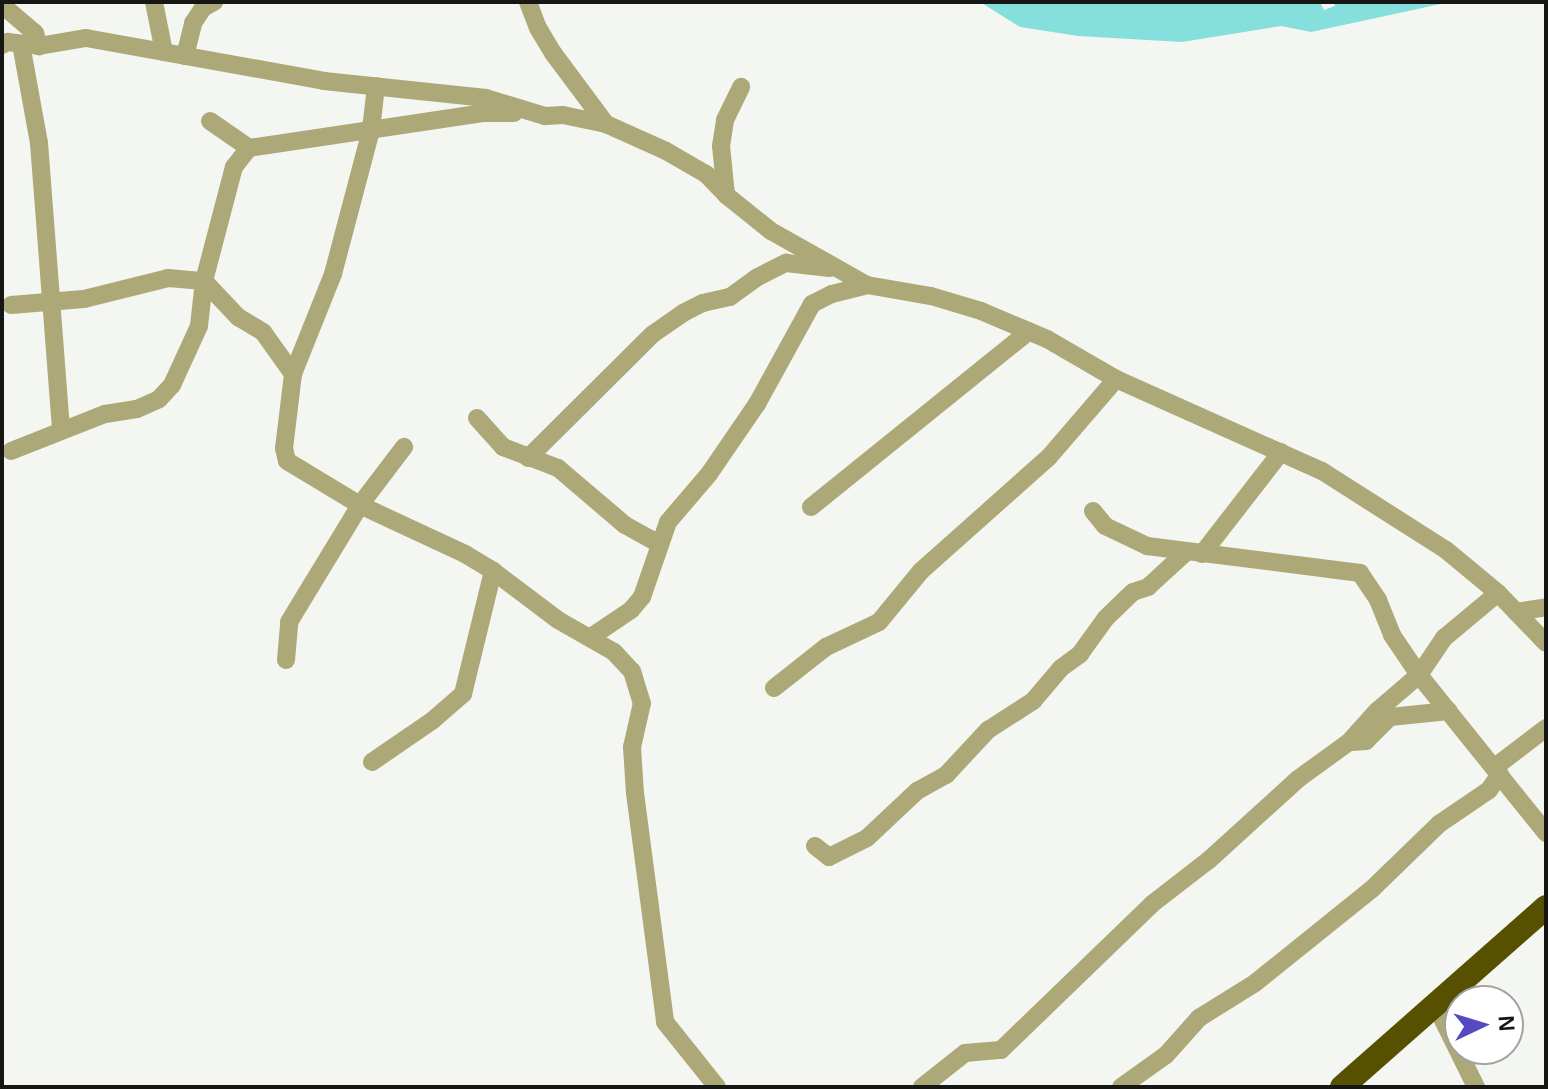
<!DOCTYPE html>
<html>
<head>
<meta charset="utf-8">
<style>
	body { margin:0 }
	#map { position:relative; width:1548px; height:1089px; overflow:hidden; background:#f3f6f1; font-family:Arial,sans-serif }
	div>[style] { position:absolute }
	.water>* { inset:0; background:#85e0dd }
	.minor>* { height:18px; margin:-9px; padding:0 9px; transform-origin:9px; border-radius:9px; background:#ada877 }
	.highway>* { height:24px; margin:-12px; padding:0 12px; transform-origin:12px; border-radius:12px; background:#585001 }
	span { translate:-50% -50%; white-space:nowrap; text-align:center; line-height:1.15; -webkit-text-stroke:6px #fff; paint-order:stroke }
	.frame { position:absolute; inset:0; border:4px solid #161715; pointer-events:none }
	.north { position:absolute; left:1444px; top:985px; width:80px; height:80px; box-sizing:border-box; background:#fff; border:2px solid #a2a2a1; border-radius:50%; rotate:86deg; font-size:22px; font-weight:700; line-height:32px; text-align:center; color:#161715 }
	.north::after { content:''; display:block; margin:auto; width:28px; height:36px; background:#564ac2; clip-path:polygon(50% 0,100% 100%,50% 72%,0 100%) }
</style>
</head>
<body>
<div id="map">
	<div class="water">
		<i style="clip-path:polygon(980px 2px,1320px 2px,1324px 10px,1335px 6px,1334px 2px,1450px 2px,1311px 32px,1281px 26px,1182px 42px,1078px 36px,1020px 27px)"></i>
	</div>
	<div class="minor">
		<i style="left:154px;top:2px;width:51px;rotate:78.7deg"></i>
		<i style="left:528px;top:2px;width:28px;rotate:69deg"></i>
		<i style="left:538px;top:28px;width:29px;rotate:59deg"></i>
		<i style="left:553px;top:53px;width:89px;rotate:53.3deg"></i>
		<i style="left:2px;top:5px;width:43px;rotate:40.3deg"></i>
		<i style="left:35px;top:33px;width:14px;rotate:73deg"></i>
		<i style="left:21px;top:44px;width:101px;rotate:79.7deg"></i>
		<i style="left:39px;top:143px;width:287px;rotate:85.6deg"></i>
		<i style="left:2px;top:45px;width:7px;rotate:-27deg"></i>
		<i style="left:8px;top:42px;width:31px;rotate:7deg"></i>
		<i style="left:39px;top:46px;width:48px;rotate:-9.7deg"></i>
		<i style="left:86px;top:38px;width:242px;rotate:10.2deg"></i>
		<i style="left:324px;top:81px;width:163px;rotate:6deg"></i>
		<i style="left:486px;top:98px;width:62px;rotate:17deg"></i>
		<i style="left:545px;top:116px;width:18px;rotate:-3deg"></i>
		<i style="left:563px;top:115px;width:44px;rotate:11.8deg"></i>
		<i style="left:606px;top:124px;width:66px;rotate:24.2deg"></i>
		<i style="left:666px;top:151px;width:46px;rotate:29.9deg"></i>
		<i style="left:706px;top:174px;width:29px;rotate:46deg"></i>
		<i style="left:726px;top:195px;width:58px;rotate:38.7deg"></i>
		<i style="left:771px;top:231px;width:110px;rotate:29.4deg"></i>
		<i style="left:867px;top:285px;width:65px;rotate:9.8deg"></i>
		<i style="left:931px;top:296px;width:52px;rotate:16.7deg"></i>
		<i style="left:981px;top:311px;width:72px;rotate:23deg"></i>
		<i style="left:1047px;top:339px;width:80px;rotate:30.1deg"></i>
		<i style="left:1116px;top:379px;width:226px;rotate:24.1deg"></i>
		<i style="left:1322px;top:471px;width:147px;rotate:32.5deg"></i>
		<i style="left:1446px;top:550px;width:67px;rotate:39.6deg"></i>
		<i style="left:1498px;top:593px;width:69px;rotate:46.2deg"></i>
		<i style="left:185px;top:56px;width:34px;rotate:-76deg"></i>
		<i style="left:193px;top:23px;width:18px;rotate:-56deg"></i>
		<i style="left:203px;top:8px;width:13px;rotate:-29deg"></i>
		<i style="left:210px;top:121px;width:47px;rotate:34.7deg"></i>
		<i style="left:249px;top:148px;width:238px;rotate:-8.5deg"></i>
		<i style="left:484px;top:113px;width:30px"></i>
		<i style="left:726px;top:195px;width:49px;rotate:-95.8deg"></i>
		<i style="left:721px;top:146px;width:26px;rotate:-81deg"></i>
		<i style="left:725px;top:120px;width:37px;rotate:-64deg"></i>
		<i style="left:11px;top:305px;width:73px;rotate:-4.7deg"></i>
		<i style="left:84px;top:299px;width:87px;rotate:-14deg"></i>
		<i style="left:168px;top:278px;width:36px;rotate:5deg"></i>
		<i style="left:204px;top:281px;width:50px;rotate:46.6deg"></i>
		<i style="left:238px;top:317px;width:29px;rotate:31deg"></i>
		<i style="left:263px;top:332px;width:52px;rotate:54.5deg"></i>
		<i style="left:293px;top:374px;width:75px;rotate:96.9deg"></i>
		<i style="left:284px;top:448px;width:13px;rotate:77deg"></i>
		<i style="left:287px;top:461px;width:85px;rotate:31.1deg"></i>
		<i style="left:360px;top:505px;width:116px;rotate:25deg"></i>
		<i style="left:465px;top:554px;width:33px;rotate:31deg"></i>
		<i style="left:493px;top:571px;width:81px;rotate:37deg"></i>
		<i style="left:558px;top:620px;width:64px;rotate:29.7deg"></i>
		<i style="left:614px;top:652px;width:26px;rotate:47deg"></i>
		<i style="left:632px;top:671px;width:34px;rotate:73deg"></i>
		<i style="left:642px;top:703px;width:45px;rotate:102.8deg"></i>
		<i style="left:632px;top:747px;width:46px;rotate:86.3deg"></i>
		<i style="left:635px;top:793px;width:231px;rotate:82.5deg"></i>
		<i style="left:665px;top:1022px;width:83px;rotate:51.3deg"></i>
		<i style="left:293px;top:374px;width:108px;rotate:-68.2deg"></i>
		<i style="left:333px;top:274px;width:149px;rotate:-75.2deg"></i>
		<i style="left:371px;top:130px;width:44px;rotate:-83.5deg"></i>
		<i style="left:477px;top:418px;width:39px;rotate:48deg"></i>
		<i style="left:503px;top:447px;width:59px;rotate:20.9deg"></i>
		<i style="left:558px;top:468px;width:88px;rotate:40.4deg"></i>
		<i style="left:625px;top:525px;width:38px;rotate:29deg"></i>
		<i style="left:11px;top:451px;width:101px;rotate:-21.5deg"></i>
		<i style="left:105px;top:414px;width:32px;rotate:-9deg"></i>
		<i style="left:137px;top:409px;width:24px;rotate:-24deg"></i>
		<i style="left:159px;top:399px;width:19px;rotate:-47deg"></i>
		<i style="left:172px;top:385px;width:65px;rotate:-65.4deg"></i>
		<i style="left:199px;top:326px;width:45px;rotate:-83.7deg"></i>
		<i style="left:204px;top:281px;width:118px;rotate:-75.3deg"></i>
		<i style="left:234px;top:167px;width:24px;rotate:-52deg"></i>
		<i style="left:528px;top:458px;width:176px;rotate:-44.8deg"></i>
		<i style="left:653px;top:334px;width:37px;rotate:-35deg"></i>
		<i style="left:683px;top:313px;width:22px;rotate:-27deg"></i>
		<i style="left:703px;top:303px;width:28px;rotate:-13deg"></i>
		<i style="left:730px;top:297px;width:32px;rotate:-36deg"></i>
		<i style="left:756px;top:278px;width:34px;rotate:-27deg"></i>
		<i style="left:786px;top:263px;width:44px;rotate:6.5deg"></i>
		<i style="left:811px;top:507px;width:280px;rotate:-38.9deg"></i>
		<i style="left:1093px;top:511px;width:19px;rotate:51deg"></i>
		<i style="left:1105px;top:526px;width:47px;rotate:25.5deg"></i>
		<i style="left:1147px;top:546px;width:215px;rotate:7.2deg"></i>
		<i style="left:1360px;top:573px;width:32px;rotate:56deg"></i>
		<i style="left:1378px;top:600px;width:38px;rotate:68deg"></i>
		<i style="left:1392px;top:635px;width:48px;rotate:56deg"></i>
		<i style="left:1419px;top:675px;width:203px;rotate:51.2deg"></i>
		<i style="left:1202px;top:554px;width:129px;rotate:-52.2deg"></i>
		<i style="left:1516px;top:612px;width:30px;rotate:-9deg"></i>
		<i style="left:591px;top:637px;width:48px;rotate:-34deg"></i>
		<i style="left:631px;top:610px;width:17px;rotate:-50deg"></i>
		<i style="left:642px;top:597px;width:79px;rotate:-70.9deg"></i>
		<i style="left:668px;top:522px;width:63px;rotate:-49.5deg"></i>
		<i style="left:709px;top:474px;width:85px;rotate:-55.6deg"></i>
		<i style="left:757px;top:404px;width:114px;rotate:-61.2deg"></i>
		<i style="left:812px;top:304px;width:22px;rotate:-27deg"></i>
		<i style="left:832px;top:294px;width:36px;rotate:-14deg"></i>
		<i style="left:286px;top:660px;width:38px;rotate:-85deg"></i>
		<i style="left:289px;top:622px;width:137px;rotate:-58.7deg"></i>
		<i style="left:360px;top:505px;width:73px;rotate:-52.8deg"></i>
		<i style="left:774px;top:688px;width:66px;rotate:-38.3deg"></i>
		<i style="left:826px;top:647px;width:59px;rotate:-25.3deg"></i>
		<i style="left:879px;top:622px;width:66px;rotate:-50.5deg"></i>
		<i style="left:921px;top:571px;width:171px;rotate:-41.7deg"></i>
		<i style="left:1049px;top:457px;width:103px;rotate:-49.3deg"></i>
		<i style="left:1352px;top:742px;width:14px;rotate:-4deg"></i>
		<i style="left:1366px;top:741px;width:34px;rotate:-45deg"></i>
		<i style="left:1390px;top:717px;width:59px;rotate:-5.8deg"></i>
		<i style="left:372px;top:762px;width:74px;rotate:-34.5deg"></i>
		<i style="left:433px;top:720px;width:40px;rotate:-41deg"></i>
		<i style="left:463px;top:694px;width:127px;rotate:-76.3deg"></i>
		<i style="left:1495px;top:767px;width:64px;rotate:-37.4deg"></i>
		<i style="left:815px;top:846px;width:18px;rotate:38deg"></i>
		<i style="left:829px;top:857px;width:42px;rotate:-26.6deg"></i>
		<i style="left:867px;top:838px;width:69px;rotate:-43.2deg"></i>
		<i style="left:917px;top:791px;width:33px;rotate:-29deg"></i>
		<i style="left:946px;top:775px;width:62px;rotate:-47deg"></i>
		<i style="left:988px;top:730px;width:54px;rotate:-32.8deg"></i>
		<i style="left:1033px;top:701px;width:43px;rotate:-49.7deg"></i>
		<i style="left:1061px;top:668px;width:24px;rotate:-36deg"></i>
		<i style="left:1080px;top:654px;width:44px;rotate:-54.2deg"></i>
		<i style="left:1106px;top:618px;width:37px;rotate:-44deg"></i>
		<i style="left:1133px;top:592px;width:16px;rotate:-18deg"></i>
		<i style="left:1148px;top:587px;width:52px;rotate:-42.6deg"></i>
		<i style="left:1435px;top:1004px;width:93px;rotate:63.7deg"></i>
		<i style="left:922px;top:1087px;width:55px;rotate:-38.3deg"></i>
		<i style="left:965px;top:1053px;width:36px;rotate:-5deg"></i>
		<i style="left:1001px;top:1050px;width:210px;rotate:-44deg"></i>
		<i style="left:1152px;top:904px;width:72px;rotate:-37.7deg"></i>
		<i style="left:1209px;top:860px;width:120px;rotate:-42.3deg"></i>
		<i style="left:1298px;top:779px;width:63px;rotate:-36deg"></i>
		<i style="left:1349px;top:742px;width:42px;rotate:-47.9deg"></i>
		<i style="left:1377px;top:711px;width:55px;rotate:-40.6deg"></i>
		<i style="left:1419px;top:675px;width:45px;rotate:-56deg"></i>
		<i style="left:1444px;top:638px;width:70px;rotate:-39.8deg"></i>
		<i style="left:1121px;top:1087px;width:55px;rotate:-35.4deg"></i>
		<i style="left:1166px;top:1055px;width:50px;rotate:-48.3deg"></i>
		<i style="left:1199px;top:1018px;width:66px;rotate:-32deg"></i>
		<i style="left:1255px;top:983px;width:151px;rotate:-38.8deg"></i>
		<i style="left:1373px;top:888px;width:92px;rotate:-44.1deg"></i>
		<i style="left:1439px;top:824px;width:60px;rotate:-34.2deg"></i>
		<i style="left:1489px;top:790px;width:19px;rotate:-55deg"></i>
	</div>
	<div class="highway">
		<i style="left:1342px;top:1087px;width:272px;rotate:-41.4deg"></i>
	</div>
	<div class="frame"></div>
	<div class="north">N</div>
</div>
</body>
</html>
